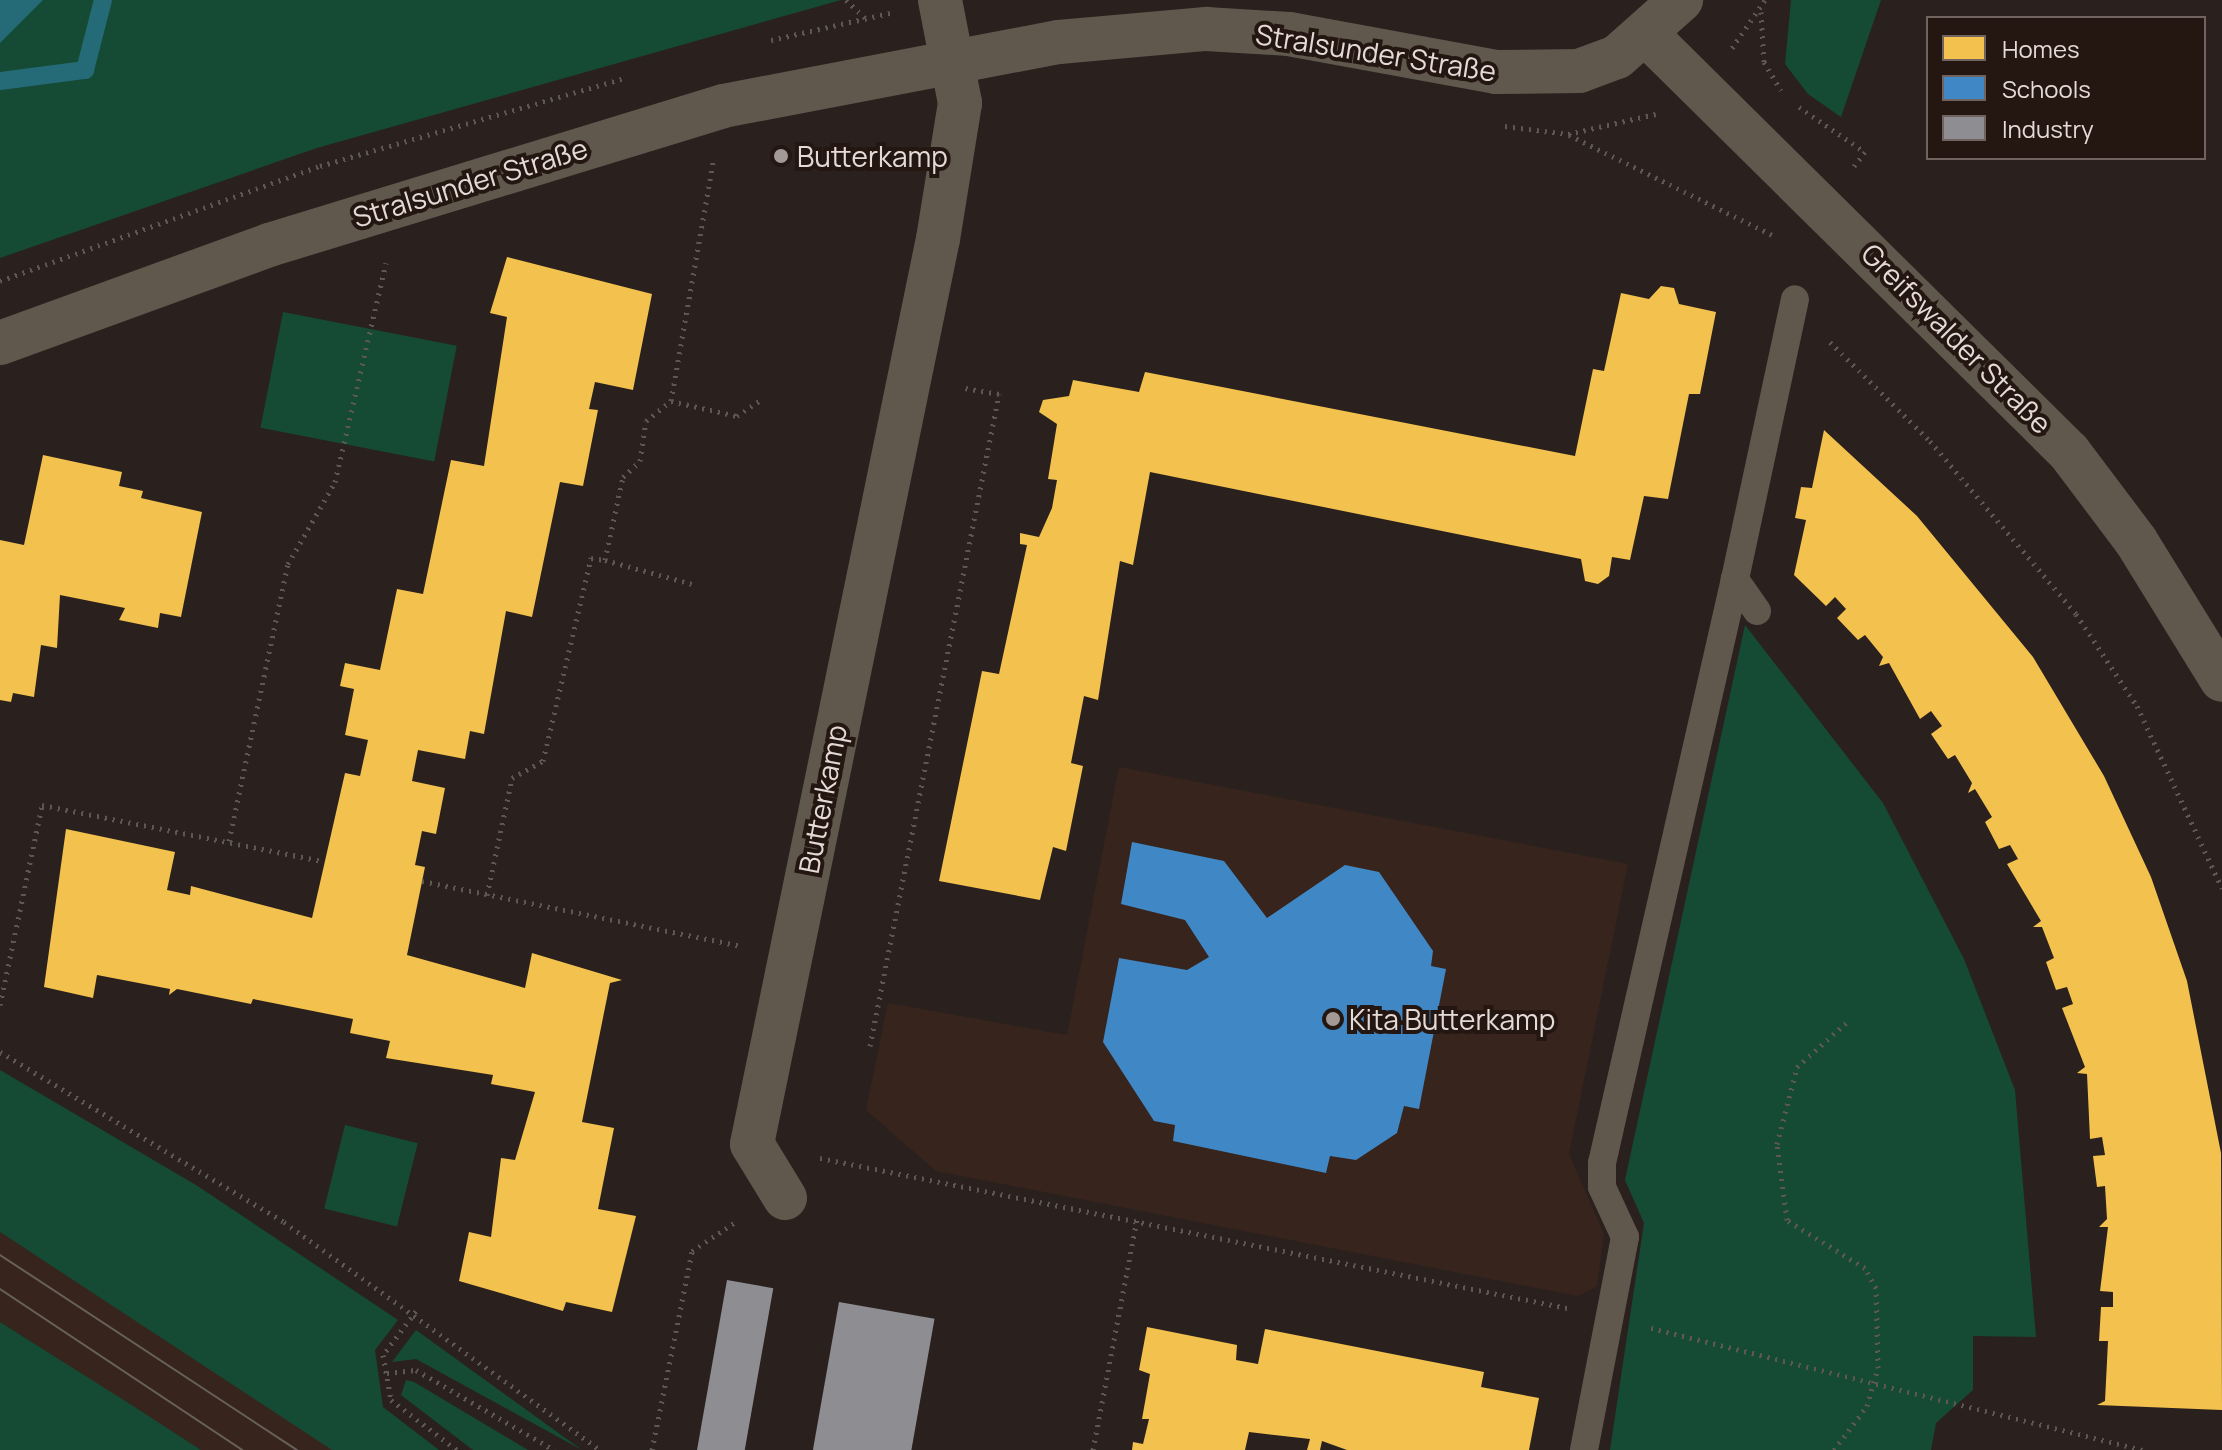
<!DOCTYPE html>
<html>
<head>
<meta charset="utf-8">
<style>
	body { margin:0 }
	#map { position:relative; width:2222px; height:1450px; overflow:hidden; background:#2a211e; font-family:Manrope,sans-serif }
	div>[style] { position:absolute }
	.built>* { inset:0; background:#37241c }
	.green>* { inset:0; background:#154a34; transform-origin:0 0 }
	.water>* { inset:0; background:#256b77 }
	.homes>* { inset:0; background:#f2c14e }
	.schools>* { inset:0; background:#3f88c5 }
	.industry>* { inset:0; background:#8d8d92; transform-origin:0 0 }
	.stream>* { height:18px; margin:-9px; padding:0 9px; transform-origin:9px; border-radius:9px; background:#256b77 }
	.path>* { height:5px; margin-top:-2.5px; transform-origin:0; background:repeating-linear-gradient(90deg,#5f5850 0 2px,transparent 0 8px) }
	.service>* { height:28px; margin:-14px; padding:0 14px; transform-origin:14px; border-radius:14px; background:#60584d }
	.minor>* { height:44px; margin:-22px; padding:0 22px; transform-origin:22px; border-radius:22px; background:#60584d }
	.tram>* { height:2px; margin:-1px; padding:0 1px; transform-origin:1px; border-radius:1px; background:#67615a }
	.dots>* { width:22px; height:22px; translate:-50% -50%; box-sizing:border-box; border:4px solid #241611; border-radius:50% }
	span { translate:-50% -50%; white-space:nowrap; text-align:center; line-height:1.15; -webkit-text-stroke:8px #241611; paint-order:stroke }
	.street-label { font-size:28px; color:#e4dad6 }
	.poi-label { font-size:28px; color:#e4dad6 }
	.left { translate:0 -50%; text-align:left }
	.legend { position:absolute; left:1926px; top:16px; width:280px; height:144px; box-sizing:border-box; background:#241611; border:2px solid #716460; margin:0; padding:10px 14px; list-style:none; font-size:24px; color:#e4dad6 }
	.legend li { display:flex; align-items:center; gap:16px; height:40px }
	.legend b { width:40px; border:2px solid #716460 }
</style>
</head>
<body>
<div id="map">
	<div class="built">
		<i style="clip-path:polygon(1119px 767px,1628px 864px,1569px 1154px,1604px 1234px,1597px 1286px,1578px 1296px,936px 1171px,866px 1110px,888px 1003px,1067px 1035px)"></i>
		<i style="clip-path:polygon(0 1232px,312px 1435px,332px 1450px,201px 1450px,0 1322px)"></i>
	</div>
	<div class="green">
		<i style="clip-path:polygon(0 0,841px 0,317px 148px,0 258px)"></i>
		<i style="clip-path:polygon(1791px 0,1881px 0,1841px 117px,1808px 94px,1785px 64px)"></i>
		<i style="left:283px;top:312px;width:177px;height:118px;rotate:11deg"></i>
		<i style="clip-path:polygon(1745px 625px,1883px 803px,1964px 959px,2015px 1090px,2036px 1337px,1973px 1336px,1973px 1390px,1936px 1423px,1931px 1450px,1610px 1450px,1644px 1223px,1625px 1180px)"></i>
		<i style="clip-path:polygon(0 1070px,196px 1185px,398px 1320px,375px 1350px,383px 1407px,439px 1450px,332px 1450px,0 1232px)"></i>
		<i style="left:345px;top:1125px;width:75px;height:86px;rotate:14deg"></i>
		<i style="clip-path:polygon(0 1322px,130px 1404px,201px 1450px,0 1450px)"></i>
		<i style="clip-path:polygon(416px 1330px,582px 1450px,416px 1359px,392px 1362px)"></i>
		<i style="clip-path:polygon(406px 1380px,414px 1382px,528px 1450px,473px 1450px,401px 1395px)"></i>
	</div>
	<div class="water">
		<i style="clip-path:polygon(0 0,43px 0,0 43px)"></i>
	</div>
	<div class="homes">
		<i style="clip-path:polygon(507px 257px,652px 294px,633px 390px,595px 382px,589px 409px,598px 410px,583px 486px,560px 482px,532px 617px,506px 611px,484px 734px,470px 731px,465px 759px,418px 750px,412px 781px,445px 788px,436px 834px,422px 831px,415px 865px,425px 867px,407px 955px,525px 988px,532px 953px,622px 980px,610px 983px,582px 1122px,614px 1128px,598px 1209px,636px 1216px,612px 1312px,566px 1302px,563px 1311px,459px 1281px,469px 1232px,491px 1237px,501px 1158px,515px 1160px,535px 1092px,491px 1084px,493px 1075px,386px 1058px,390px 1041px,350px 1033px,353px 1019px,253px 999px,251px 1004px,177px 989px,169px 995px,170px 989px,97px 975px,93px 998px,44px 987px,66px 829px,175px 852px,167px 890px,190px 895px,191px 886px,312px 918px,345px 773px,360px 776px,368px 740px,345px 735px,354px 689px,340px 686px,345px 663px,380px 670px,397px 589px,423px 594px,451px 460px,484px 466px,507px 317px,490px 313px)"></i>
		<i style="clip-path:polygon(1661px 286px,1674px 288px,1679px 304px,1716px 312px,1700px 394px,1689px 394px,1668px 499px,1644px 496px,1630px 560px,1612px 557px,1609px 576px,1598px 584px,1585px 581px,1581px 559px,1150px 472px,1133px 565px,1120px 561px,1098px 700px,1084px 696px,1071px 763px,1083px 766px,1066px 851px,1053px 847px,1040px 900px,939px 881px,982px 671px,999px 674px,1027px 545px,1020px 544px,1020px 533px,1039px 537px,1052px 508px,1057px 480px,1048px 479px,1057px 424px,1039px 412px,1043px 400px,1069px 396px,1073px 380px,1139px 392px,1145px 372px,1575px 456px,1593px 369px,1604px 371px,1621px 293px,1649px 299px)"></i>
		<i style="clip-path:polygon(1824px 430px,1917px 516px,2033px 657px,2104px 776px,2151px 877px,2187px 981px,2221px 1153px,2222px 1410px,2097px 1405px,2105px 1401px,2108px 1341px,2099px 1341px,2101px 1307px,2113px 1307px,2113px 1292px,2100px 1291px,2108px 1227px,2099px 1227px,2107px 1219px,2105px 1186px,2097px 1187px,2093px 1156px,2105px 1155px,2102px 1137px,2090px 1139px,2087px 1074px,2077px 1073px,2085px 1067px,2062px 1008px,2073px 1004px,2067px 987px,2056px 990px,2046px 962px,2054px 958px,2042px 927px,2033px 927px,2041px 921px,2007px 864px,2018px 859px,2010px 845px,1999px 849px,1985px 822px,1992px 817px,1975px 789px,1968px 793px,1972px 783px,1955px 755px,1948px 759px,1931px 734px,1942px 726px,1931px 711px,1920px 719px,1889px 663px,1879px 666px,1883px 657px,1865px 635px,1858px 640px,1837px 618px,1846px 609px,1835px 597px,1826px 606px,1794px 575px,1806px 520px,1795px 518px,1801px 487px,1812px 488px)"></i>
		<i style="clip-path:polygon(43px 455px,122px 472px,119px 486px,143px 491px,141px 498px,202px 512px,181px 617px,160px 613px,158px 628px,119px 620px,125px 608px,60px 595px,57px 648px,41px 645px,34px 697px,13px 693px,11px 702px,0 700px,0 540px,24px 545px)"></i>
		<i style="clip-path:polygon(1147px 1327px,1237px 1345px,1236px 1360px,1258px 1364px,1265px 1329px,1484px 1372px,1481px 1387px,1539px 1398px,1529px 1450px,1347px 1450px,1322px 1441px,1320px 1450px,1307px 1450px,1310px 1439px,1249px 1432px,1245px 1450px,1132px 1450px,1133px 1442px,1143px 1444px,1149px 1419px,1142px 1419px,1150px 1374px,1139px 1370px)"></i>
	</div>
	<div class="schools">
		<i style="clip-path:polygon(1132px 842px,1224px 861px,1267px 918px,1345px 865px,1379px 872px,1433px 951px,1431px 966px,1446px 969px,1419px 1109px,1404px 1106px,1397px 1133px,1356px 1160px,1330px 1156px,1326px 1173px,1173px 1141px,1175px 1125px,1154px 1121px,1103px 1042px,1119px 958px,1187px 970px,1209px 957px,1185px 920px,1121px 904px)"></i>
	</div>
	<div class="industry">
		<i style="left:727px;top:1280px;width:47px;height:173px;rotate:10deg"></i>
		<i style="left:839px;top:1302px;width:97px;height:150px;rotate:10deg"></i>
	</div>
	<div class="stream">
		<i style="left:0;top:81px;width:86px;rotate:-7.4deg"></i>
		<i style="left:85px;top:70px;width:72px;rotate:-75.6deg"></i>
	</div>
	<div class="path">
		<i style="left:846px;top:0;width:26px;rotate:43deg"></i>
		<i style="left:1761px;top:12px;width:50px;rotate:86.6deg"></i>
		<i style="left:1764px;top:62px;width:33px;rotate:59deg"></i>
		<i style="left:771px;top:40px;width:122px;rotate:-12.8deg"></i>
		<i style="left:1732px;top:48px;width:58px;rotate:-55.5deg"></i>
		<i style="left:1799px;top:107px;width:80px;rotate:34.3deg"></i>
		<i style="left:1865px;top:152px;width:18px;rotate:128deg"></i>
		<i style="left:1505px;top:126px;width:64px;rotate:7.2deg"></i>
		<i style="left:1568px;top:134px;width:90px;rotate:-12.8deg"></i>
		<i style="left:1569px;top:135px;width:226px;rotate:26.2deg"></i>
		<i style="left:0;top:281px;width:340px;rotate:-19.8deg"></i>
		<i style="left:320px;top:166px;width:314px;rotate:-16.1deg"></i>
		<i style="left:1830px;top:342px;width:141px;rotate:44.7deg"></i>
		<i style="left:1930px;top:441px;width:226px;rotate:49.8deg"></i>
		<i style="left:2076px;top:614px;width:110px;rotate:56.5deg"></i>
		<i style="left:2137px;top:706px;width:201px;rotate:65deg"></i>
		<i style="left:671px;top:401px;width:68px;rotate:12.8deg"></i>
		<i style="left:737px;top:416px;width:29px;rotate:-34deg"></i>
		<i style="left:605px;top:560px;width:90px;rotate:15.4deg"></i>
		<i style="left:229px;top:841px;width:283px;rotate:-78deg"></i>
		<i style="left:288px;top:564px;width:95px;rotate:-60.2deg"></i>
		<i style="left:335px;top:482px;width:225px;rotate:-76.9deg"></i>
		<i style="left:422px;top:881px;width:327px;rotate:11.5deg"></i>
		<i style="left:487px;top:895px;width:120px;rotate:-77.9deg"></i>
		<i style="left:512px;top:778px;width:35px;rotate:-29deg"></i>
		<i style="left:543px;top:761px;width:209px;rotate:-76.7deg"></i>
		<i style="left:591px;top:558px;width:14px;rotate:8deg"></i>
		<i style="left:605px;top:560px;width:85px;rotate:-77.8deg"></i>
		<i style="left:623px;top:477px;width:23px;rotate:-43deg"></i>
		<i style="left:640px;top:461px;width:40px;rotate:-81.5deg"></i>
		<i style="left:646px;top:421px;width:32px;rotate:-39deg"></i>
		<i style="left:671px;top:401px;width:243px;rotate:-80deg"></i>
		<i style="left:0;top:1005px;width:204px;rotate:-78.1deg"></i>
		<i style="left:42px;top:805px;width:287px;rotate:11.3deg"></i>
		<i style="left:870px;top:1046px;width:665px;rotate:-78.81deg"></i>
		<i style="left:999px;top:394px;width:39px;rotate:-170deg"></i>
		<i style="left:0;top:1052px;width:331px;rotate:30.9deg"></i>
		<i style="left:284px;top:1222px;width:390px;rotate:35.8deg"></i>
		<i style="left:820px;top:1158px;width:762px;rotate:11.35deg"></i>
		<i style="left:416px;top:1311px;width:55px;rotate:126.9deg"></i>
		<i style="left:383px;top:1355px;width:46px;rotate:79.9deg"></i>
		<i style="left:391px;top:1400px;width:83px;rotate:37.1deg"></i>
		<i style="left:1651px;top:1328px;width:507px;rotate:13.93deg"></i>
		<i style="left:387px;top:1373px;width:29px;rotate:-6deg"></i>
		<i style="left:416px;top:1370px;width:160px;rotate:30.1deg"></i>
		<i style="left:652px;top:1450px;width:203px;rotate:-78.6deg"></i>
		<i style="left:692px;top:1251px;width:54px;rotate:-33.7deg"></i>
		<i style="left:1093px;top:1450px;width:235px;rotate:-79.2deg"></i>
		<i style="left:1834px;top:1450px;width:55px;rotate:-53.1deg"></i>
		<i style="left:1867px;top:1406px;width:40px;rotate:-74deg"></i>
		<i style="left:1878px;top:1368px;width:80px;rotate:-91.4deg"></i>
		<i style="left:1876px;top:1288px;width:23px;rotate:-119deg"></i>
		<i style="left:1865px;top:1268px;width:92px;rotate:-148.4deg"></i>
		<i style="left:1787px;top:1220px;width:77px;rotate:-97.5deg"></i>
		<i style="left:1777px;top:1144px;width:80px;rotate:-75.4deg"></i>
		<i style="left:1797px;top:1067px;width:66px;rotate:-41.9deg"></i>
	</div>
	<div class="service">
		<i style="left:1757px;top:611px;width:39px;rotate:-125deg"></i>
		<i style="left:1735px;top:579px;width:286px;rotate:-77.9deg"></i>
		<i style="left:1584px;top:1450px;width:217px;rotate:-79.1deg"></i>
		<i style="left:1625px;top:1237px;width:55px;rotate:-114.7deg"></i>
		<i style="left:1602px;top:1187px;width:24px;rotate:-90deg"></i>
		<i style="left:1602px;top:1163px;width:599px;rotate:-77.17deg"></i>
	</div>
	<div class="minor">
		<i style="left:1647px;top:35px;width:593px;rotate:44.66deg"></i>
		<i style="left:2069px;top:452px;width:111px;rotate:53deg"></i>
		<i style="left:2136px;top:541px;width:163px;rotate:58.3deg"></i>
		<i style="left:0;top:343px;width:286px;rotate:-20deg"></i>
		<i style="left:269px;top:245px;width:475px;rotate:-17deg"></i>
		<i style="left:723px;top:106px;width:342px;rotate:-10.8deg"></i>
		<i style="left:1059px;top:42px;width:148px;rotate:-5.1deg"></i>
		<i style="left:1206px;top:29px;width:83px;rotate:3.4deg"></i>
		<i style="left:1289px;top:34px;width:210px;rotate:10.4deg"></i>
		<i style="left:1496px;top:72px;width:83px;rotate:-0.7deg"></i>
		<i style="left:1579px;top:71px;width:40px;rotate:-20.2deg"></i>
		<i style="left:1617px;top:57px;width:86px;rotate:-41.7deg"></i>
		<i style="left:785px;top:1198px;width:63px;rotate:-121.4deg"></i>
		<i style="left:752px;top:1144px;width:924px;rotate:-78.39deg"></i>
		<i style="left:938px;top:239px;width:138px;rotate:-80.8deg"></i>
		<i style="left:960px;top:103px;width:105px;rotate:-101deg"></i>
	</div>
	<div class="tram">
		<i style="left:0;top:1255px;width:355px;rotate:33.3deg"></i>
		<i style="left:0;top:1289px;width:291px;rotate:33.6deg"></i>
	</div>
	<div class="dots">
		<i style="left:781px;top:156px;background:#a39996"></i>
		<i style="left:1333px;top:1019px;background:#a39996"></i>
	</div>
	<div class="street-label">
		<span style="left:1376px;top:52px;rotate:9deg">Stralsunder Straße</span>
		<span style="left:470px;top:182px;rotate:-17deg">Stralsunder Straße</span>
		<span style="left:1957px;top:338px;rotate:45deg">Greifswalder Straße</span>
		<span style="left:822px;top:799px;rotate:-79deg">Butterkamp</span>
	</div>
	<div class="poi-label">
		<span class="left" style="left:797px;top:156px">Butterkamp</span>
		<span class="left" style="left:1349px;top:1019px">Kita Butterkamp</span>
	</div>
	<ul class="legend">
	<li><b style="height:22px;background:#f2c14e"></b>Homes</li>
	<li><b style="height:22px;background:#3f88c5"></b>Schools</li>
	<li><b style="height:22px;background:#8d8d92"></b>Industry</li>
	</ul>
</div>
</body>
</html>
